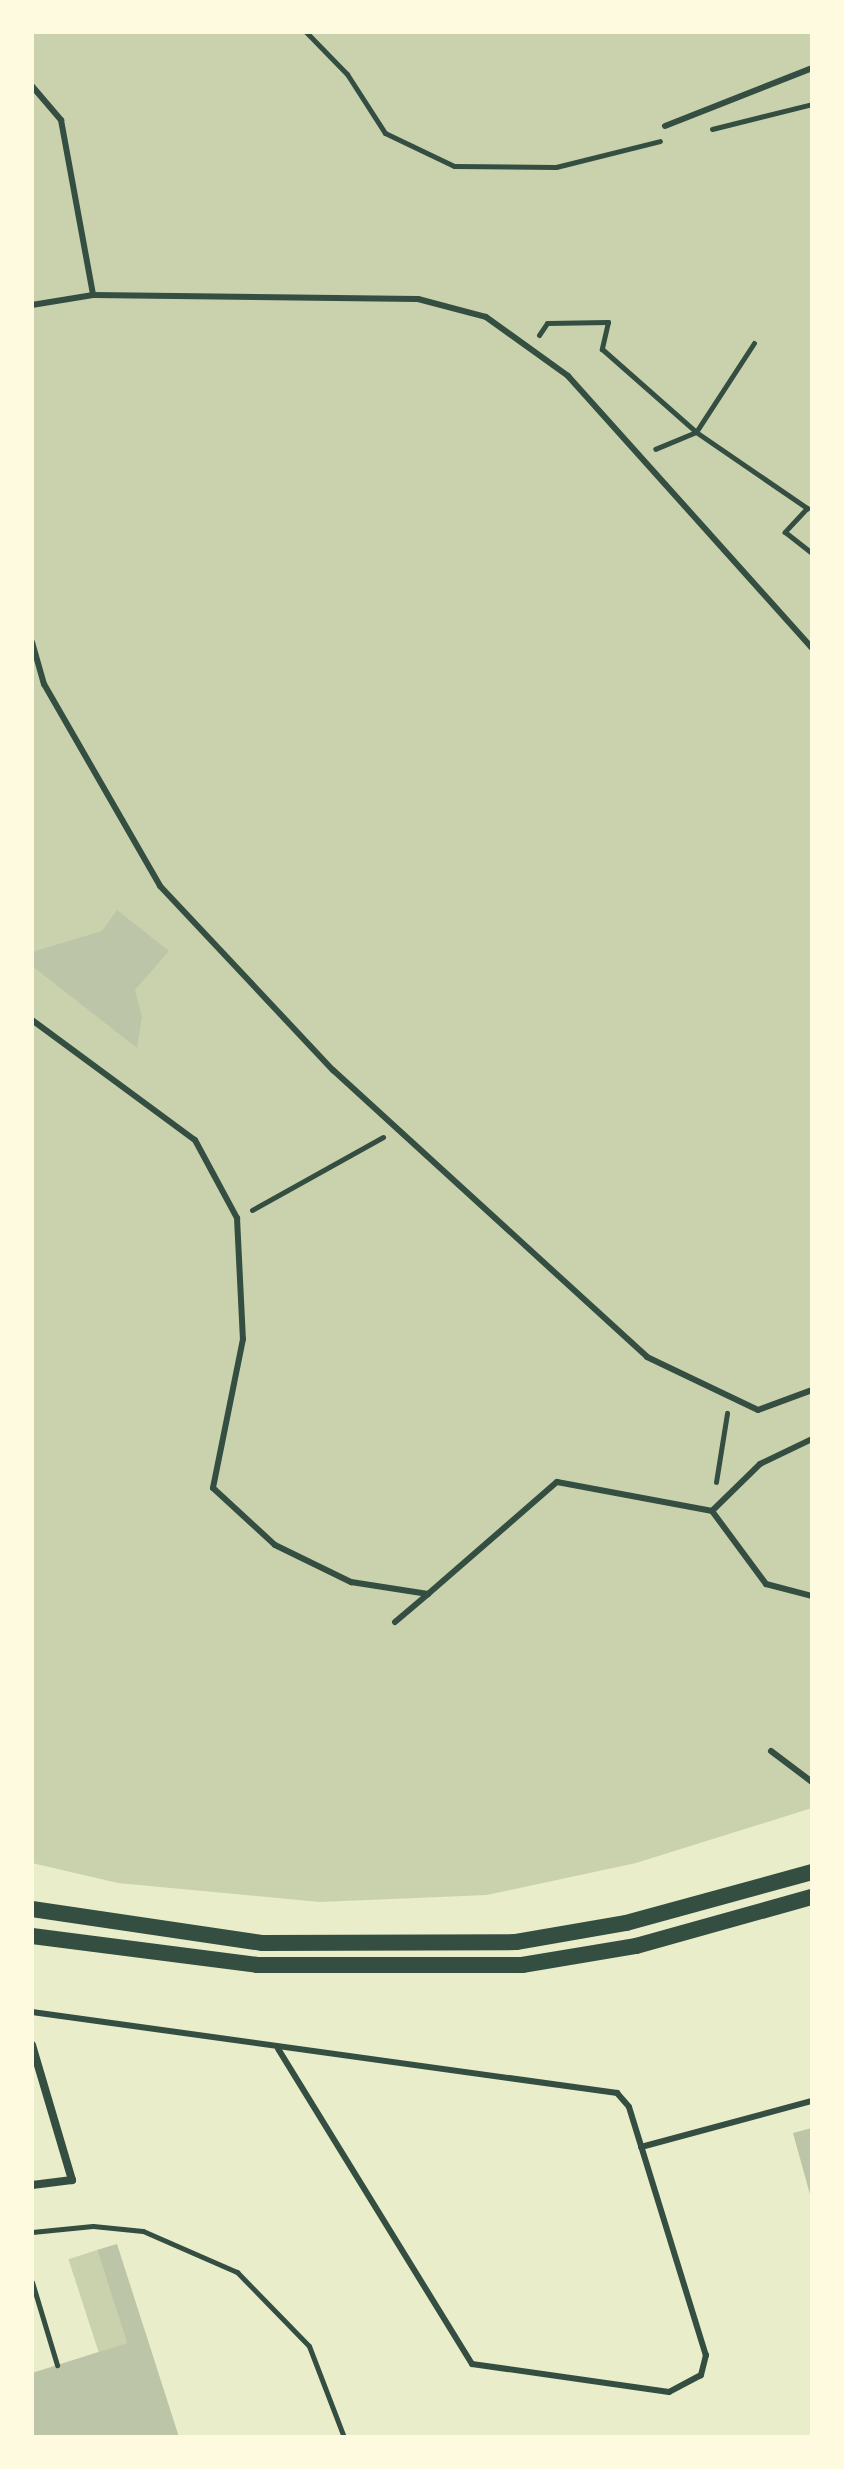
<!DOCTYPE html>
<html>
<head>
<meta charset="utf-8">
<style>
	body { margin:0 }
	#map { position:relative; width:844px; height:2469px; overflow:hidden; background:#e9edc9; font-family:"Fira Sans",sans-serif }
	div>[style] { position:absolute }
	.green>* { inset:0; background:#cad2ad; transform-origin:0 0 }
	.building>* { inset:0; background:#bcc5a7 }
	.path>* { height:5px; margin:-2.5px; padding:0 2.5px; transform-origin:2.5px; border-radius:2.5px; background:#344e41 }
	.service>* { height:6px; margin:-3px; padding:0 3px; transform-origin:3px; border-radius:3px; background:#344e41 }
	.minor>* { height:8px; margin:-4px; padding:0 4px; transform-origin:4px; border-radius:4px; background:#344e41 }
	.secondary>* { height:16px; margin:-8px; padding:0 8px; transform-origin:8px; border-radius:8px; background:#344e41 }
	span { translate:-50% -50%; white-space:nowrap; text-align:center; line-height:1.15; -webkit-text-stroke:6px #fefae0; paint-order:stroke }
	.frame { position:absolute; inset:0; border:34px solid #fefae0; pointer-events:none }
</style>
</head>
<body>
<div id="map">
	<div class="green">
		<i style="clip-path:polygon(32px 32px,812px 32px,812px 1808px,636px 1863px,487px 1895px,320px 1902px,118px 1883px,32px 1863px)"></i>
		<i style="left:97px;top:2250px;width:98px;height:30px;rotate:72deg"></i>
	</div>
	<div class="building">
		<i style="clip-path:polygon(117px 910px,169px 951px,135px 990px,142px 1017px,137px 1048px,32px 966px,32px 952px,102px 931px)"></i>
		<i style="clip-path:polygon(812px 2128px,812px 2198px,811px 2198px,793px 2133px)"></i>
		<i style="clip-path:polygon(117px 2244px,179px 2437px,32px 2437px,32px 2373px,127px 2343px,97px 2250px)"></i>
	</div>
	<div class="path">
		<i style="left:306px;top:32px;width:59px;rotate:45.7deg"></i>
		<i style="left:347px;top:74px;width:70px;rotate:57.2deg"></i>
		<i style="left:385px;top:133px;width:76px;rotate:25.6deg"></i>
		<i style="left:454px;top:166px;width:102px;rotate:0.6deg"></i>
		<i style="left:556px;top:167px;width:107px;rotate:-14deg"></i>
		<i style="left:712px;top:129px;width:103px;rotate:-14deg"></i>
		<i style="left:539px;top:335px;width:14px;rotate:-56deg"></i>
		<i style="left:547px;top:323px;width:61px;rotate:-0.9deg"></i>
		<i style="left:608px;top:322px;width:28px;rotate:103deg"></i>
		<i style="left:602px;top:349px;width:125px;rotate:41.4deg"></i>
		<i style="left:696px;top:432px;width:44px;rotate:157.5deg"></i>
		<i style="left:754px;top:343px;width:106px;rotate:123.1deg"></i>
		<i style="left:696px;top:432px;width:135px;rotate:34.4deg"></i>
		<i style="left:807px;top:508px;width:33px;rotate:133deg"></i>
		<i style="left:785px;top:532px;width:34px;rotate:38deg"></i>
		<i style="left:252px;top:1210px;width:150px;rotate:-29.1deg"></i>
		<i style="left:716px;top:1482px;width:70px;rotate:-80.9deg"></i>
		<i style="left:32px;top:2232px;width:61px;rotate:-5.6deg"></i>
		<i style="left:93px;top:2226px;width:50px;rotate:5.7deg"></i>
		<i style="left:143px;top:2231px;width:103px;rotate:23.6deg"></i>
		<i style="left:237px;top:2272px;width:103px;rotate:45.8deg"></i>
		<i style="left:309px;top:2346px;width:97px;rotate:69deg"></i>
		<i style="left:32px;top:2282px;width:87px;rotate:73.2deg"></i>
	</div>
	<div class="service">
		<i style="left:32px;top:86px;width:45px;rotate:49.5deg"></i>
		<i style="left:61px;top:120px;width:178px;rotate:79.6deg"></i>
		<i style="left:93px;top:295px;width:62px;rotate:170.7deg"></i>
		<i style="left:665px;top:126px;width:158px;rotate:-21.5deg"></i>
		<i style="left:93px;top:295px;width:325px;rotate:0.7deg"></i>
		<i style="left:418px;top:299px;width:70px;rotate:14.8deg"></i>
		<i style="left:486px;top:317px;width:101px;rotate:35.7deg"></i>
		<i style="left:568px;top:376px;width:365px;rotate:48.1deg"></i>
		<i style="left:32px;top:642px;width:44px;rotate:74.1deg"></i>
		<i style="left:44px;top:684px;width:233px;rotate:60.1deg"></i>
		<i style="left:160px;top:886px;width:253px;rotate:46.8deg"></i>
		<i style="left:333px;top:1070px;width:425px;rotate:42.4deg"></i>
		<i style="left:647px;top:1357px;width:123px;rotate:25.5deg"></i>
		<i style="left:758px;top:1410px;width:58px;rotate:-20.3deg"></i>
		<i style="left:32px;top:1020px;width:202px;rotate:36.4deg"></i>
		<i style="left:195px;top:1140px;width:89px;rotate:61.7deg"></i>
		<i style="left:237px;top:1218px;width:121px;rotate:87.2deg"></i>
		<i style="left:243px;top:1339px;width:152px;rotate:101.4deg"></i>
		<i style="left:213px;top:1488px;width:84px;rotate:42.6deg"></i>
		<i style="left:275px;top:1545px;width:85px;rotate:26deg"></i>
		<i style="left:351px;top:1582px;width:78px;rotate:8.9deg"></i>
		<i style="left:428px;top:1594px;width:171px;rotate:-41deg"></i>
		<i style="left:557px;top:1482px;width:158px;rotate:10.6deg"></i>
		<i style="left:712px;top:1511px;width:67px;rotate:-44.4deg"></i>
		<i style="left:760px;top:1464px;width:58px;rotate:-25.7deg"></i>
		<i style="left:712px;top:1511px;width:91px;rotate:53.5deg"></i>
		<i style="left:766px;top:1584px;width:48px;rotate:14.6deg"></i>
		<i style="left:395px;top:1622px;width:43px;rotate:-40.3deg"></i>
		<i style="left:771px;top:1751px;width:51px;rotate:37.1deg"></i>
		<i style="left:32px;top:2012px;width:591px;rotate:7.88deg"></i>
		<i style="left:617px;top:2093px;width:18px;rotate:49deg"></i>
		<i style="left:629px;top:2107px;width:260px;rotate:72.8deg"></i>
		<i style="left:706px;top:2355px;width:21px;rotate:104deg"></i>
		<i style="left:701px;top:2375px;width:36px;rotate:152deg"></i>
		<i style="left:669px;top:2392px;width:199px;rotate:-171.9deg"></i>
		<i style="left:472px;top:2364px;width:370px;rotate:-121.6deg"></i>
		<i style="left:641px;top:2147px;width:177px;rotate:-15.1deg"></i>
	</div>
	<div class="minor">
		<i style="left:32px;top:2045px;width:141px;rotate:73.5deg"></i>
		<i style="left:72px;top:2180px;width:40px;rotate:172.9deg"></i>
	</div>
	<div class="secondary">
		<i style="left:32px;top:1909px;width:232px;rotate:8.4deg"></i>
		<i style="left:262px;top:1943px;width:254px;rotate:-0.2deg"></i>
		<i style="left:516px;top:1942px;width:112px;rotate:-9.8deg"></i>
		<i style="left:626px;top:1923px;width:193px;rotate:-15.3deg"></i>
		<i style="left:32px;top:1936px;width:227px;rotate:7.3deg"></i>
		<i style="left:257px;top:1965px;width:265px"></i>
		<i style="left:522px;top:1965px;width:116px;rotate:-9.5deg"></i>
		<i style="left:636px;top:1946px;width:183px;rotate:-15.6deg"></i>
	</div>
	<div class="frame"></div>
</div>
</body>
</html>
